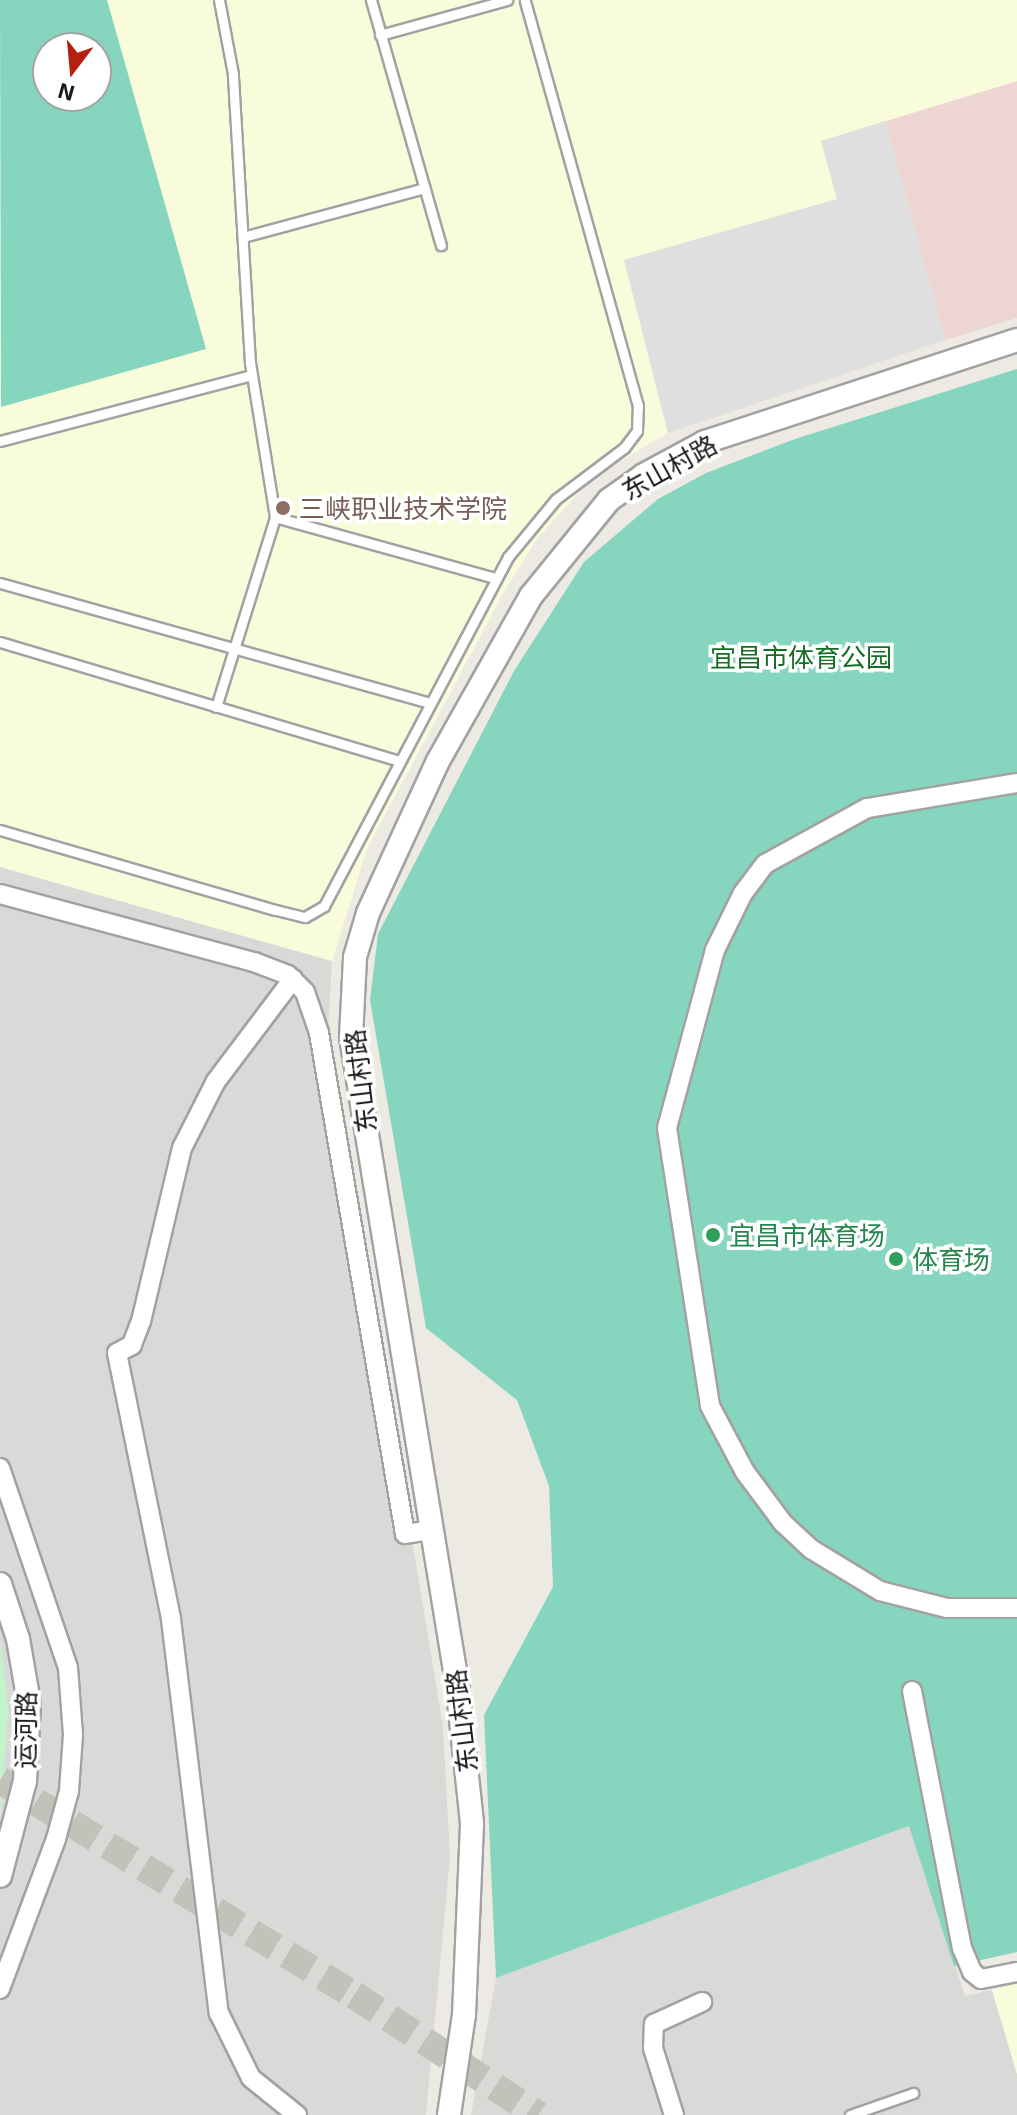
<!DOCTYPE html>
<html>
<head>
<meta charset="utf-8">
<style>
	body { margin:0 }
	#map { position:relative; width:1017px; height:2115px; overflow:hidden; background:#eceae2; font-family:"Exo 2","Noto Sans SC",sans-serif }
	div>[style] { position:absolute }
	.residential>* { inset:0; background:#d9d9d8 }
	.commercial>* { inset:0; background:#ecd5d2 }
	.education>* { inset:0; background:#f9fcdb }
	.park>* { inset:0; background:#c1f4ca }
	.pitch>* { inset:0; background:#86d5be }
	.parking>* { inset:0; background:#dfdfdf }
	.primary-tunnel>* { height:28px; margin-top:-14px; transform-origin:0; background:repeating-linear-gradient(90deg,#c2c1ba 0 28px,transparent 0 42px) }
	.roads { filter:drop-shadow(2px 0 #a2a2a2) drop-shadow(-2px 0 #a2a2a2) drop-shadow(0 2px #a2a2a2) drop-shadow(0 -2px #a2a2a2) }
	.service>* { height:9px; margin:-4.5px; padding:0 4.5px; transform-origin:4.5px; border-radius:4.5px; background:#fff }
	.minor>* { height:18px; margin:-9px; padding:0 9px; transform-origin:9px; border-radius:9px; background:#fff }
	.tertiary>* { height:22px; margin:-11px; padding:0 11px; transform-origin:11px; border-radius:11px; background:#fff }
	.dots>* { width:22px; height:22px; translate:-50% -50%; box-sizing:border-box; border:4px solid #fff; border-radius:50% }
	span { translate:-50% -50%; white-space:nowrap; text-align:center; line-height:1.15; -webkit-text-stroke:7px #fff; paint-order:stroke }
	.street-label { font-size:26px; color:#1b1b1b }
	.education-label { font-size:26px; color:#785e54 }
	.left { translate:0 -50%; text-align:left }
	.park-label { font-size:26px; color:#146f24 }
	.leisure-label { font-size:26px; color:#27864d }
	.north { position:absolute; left:32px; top:32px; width:80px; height:80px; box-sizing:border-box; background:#fff; border:2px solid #a4a4a4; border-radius:50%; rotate:196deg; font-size:22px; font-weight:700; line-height:32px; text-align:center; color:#1b1b1b }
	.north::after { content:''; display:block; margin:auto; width:28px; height:36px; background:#b62011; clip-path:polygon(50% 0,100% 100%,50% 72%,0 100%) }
</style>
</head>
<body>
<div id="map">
	<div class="residential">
		<i style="clip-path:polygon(0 867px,332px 961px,328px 1034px,443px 1727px,450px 1857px,426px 2115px,0 2115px,0 1820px,8px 1709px,0 1640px)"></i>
		<i style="clip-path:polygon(910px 1826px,965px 1996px,992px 1990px,1017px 2074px,1017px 2115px,471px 2115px,496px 1978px)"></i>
	</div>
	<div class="commercial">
		<i style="clip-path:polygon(1017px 81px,1017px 318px,945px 340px,885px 121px)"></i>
	</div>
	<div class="education">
		<i style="clip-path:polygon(evenodd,0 0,1017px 0,1017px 81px,821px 141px,837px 199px,624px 260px,668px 433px,593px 477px,537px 539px,504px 592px,367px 849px,332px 961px,0 867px,0 0,48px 48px,96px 48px,96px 96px,48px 96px,48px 48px)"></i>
		<i style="clip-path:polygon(1017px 1984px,1017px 2074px,992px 1990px)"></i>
	</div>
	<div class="park">
		<i style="clip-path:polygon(0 1640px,8px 1709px,0 1820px)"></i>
	</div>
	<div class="pitch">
		<i style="clip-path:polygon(evenodd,0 0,107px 0,206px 349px,1px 407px,0 0,48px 48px,96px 48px,96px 96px,48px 96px,48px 48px)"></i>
		<i style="clip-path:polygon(1017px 369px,1017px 1952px,954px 1966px,909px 1826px,496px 1978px,484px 1715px,553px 1587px,549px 1486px,517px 1400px,426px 1328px,370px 1000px,378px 934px,514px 671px,584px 562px,658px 499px,706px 473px,795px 439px)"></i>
	</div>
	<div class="parking">
		<i style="clip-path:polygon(885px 121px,945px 340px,668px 433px,624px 260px,837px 199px,821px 141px)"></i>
	</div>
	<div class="primary-tunnel">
		<i style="left:0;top:1780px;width:414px;rotate:31.3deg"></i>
		<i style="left:354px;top:1995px;width:220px;rotate:33.1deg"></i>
	</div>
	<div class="roads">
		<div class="service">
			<i style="left:371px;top:0;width:255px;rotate:74.1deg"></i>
			<i style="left:380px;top:35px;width:132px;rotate:-15.4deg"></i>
			<i style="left:243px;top:237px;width:188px;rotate:-15.1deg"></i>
			<i style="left:0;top:441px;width:260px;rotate:-14.7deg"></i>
			<i style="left:275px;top:517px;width:228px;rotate:15.5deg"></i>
			<i style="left:0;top:583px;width:445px;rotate:15.6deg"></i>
			<i style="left:0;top:642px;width:415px;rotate:16.6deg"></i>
			<i style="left:216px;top:707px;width:199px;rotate:-72.7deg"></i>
			<i style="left:275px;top:517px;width:156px;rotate:-99.2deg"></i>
			<i style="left:250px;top:363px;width:289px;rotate:-93.4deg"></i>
			<i style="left:233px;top:74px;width:75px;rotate:-100.7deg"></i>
			<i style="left:0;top:830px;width:287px;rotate:16.2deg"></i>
			<i style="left:276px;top:910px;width:30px;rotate:14deg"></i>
			<i style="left:305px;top:917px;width:22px;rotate:-30deg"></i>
			<i style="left:324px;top:906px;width:395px;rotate:-62.2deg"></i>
			<i style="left:508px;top:557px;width:75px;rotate:-50.4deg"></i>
			<i style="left:556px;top:499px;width:85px;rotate:-36.9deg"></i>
			<i style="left:624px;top:448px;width:21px;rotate:-53deg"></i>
			<i style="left:637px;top:431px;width:25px;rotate:-88deg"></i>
			<i style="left:638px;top:406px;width:421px;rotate:-105.6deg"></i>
			<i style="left:850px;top:2115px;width:67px;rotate:-19.2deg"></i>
		</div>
		<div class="minor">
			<i style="left:1017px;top:783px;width:152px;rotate:170.5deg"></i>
			<i style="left:867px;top:808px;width:116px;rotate:151.2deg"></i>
			<i style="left:765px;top:864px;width:36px;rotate:127deg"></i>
			<i style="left:743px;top:893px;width:64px;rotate:116.2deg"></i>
			<i style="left:715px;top:950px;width:184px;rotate:105.1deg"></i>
			<i style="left:667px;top:1128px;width:281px;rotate:81.2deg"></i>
			<i style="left:710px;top:1406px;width:75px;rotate:62.1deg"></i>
			<i style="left:745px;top:1472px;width:64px;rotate:53.3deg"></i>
			<i style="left:783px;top:1523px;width:38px;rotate:43deg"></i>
			<i style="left:811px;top:1549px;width:81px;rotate:31.3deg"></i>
			<i style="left:880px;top:1591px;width:69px;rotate:14.2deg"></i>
			<i style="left:947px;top:1608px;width:70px"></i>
			<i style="left:0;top:894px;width:263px;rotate:15deg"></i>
			<i style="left:254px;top:962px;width:36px;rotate:21deg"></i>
			<i style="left:288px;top:975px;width:24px;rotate:45deg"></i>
			<i style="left:305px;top:992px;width:43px;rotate:71.1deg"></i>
			<i style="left:319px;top:1033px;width:508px;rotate:80.26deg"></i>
			<i style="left:405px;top:1534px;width:26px;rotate:-9deg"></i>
			<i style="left:293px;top:979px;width:128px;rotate:127deg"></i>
			<i style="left:216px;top:1081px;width:75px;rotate:116.9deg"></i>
			<i style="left:182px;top:1148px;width:178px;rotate:103.3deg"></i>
			<i style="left:141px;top:1321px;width:26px;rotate:111deg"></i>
			<i style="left:132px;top:1345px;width:17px;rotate:152deg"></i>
			<i style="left:117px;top:1353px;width:271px;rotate:78.5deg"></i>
			<i style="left:171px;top:1619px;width:397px;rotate:83.1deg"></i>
			<i style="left:219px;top:2013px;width:72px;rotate:63.8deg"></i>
			<i style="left:251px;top:2078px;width:59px;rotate:38.8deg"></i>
			<i style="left:0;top:1468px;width:211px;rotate:71.2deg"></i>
			<i style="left:68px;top:1668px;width:67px;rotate:85.7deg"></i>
			<i style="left:73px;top:1735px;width:56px;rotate:94.1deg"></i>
			<i style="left:69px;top:1791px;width:50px;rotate:105.2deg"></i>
			<i style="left:56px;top:1839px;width:160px;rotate:110.5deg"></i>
			<i style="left:912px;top:1691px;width:262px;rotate:79deg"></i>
			<i style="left:962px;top:1948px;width:26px;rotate:67deg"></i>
			<i style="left:972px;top:1972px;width:11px;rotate:38deg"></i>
			<i style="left:981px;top:1979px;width:37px;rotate:-11deg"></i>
			<i style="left:674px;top:2115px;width:70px;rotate:-107.4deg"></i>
			<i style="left:653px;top:2048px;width:24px;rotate:-88deg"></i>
			<i style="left:654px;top:2024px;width:53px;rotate:-24.6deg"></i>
		</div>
		<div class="tertiary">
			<i style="left:0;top:1584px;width:58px;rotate:71.9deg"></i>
			<i style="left:18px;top:1639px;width:65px;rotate:80.2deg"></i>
			<i style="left:29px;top:1703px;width:78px;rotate:92.9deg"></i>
			<i style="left:25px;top:1781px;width:98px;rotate:104.7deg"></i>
			<i style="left:449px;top:2115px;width:101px;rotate:-81.5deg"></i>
			<i style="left:464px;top:2015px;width:192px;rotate:-87.6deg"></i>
			<i style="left:472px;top:1823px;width:141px;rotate:-96.1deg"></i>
			<i style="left:457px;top:1683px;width:655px;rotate:-99.32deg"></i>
			<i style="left:351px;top:1037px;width:80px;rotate:-87.1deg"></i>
			<i style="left:355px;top:957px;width:46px;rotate:-73.5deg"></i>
			<i style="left:368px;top:913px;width:167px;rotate:-65.3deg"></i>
			<i style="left:438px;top:761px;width:189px;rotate:-60.6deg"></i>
			<i style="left:531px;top:596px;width:124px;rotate:-50.9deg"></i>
			<i style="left:609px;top:500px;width:43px;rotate:-35.5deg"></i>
			<i style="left:644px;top:475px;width:69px;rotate:-28.4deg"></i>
			<i style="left:705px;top:442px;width:328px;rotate:-18.1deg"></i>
		</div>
	</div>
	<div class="dots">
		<i style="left:283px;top:508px;background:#8d6e63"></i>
		<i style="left:713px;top:1235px;background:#2e9e5b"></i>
		<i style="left:896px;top:1259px;background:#2e9e5b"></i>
	</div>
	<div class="street-label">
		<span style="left:669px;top:467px;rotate:-29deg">东山村路</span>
		<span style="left:360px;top:1081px;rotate:-97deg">东山村路</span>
		<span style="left:461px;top:1721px;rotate:-97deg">东山村路</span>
		<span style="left:25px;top:1730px;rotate:-89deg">运河路</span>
	</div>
	<div class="education-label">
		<span class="left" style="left:299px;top:508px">三峡职业技术学院</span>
	</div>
	<div class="park-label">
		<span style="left:801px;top:657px">宜昌市体育公园</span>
	</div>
	<div class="leisure-label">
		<span class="left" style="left:729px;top:1235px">宜昌市体育场</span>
		<span class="left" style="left:912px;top:1259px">体育场</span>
	</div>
	<div class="north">N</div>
</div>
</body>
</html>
